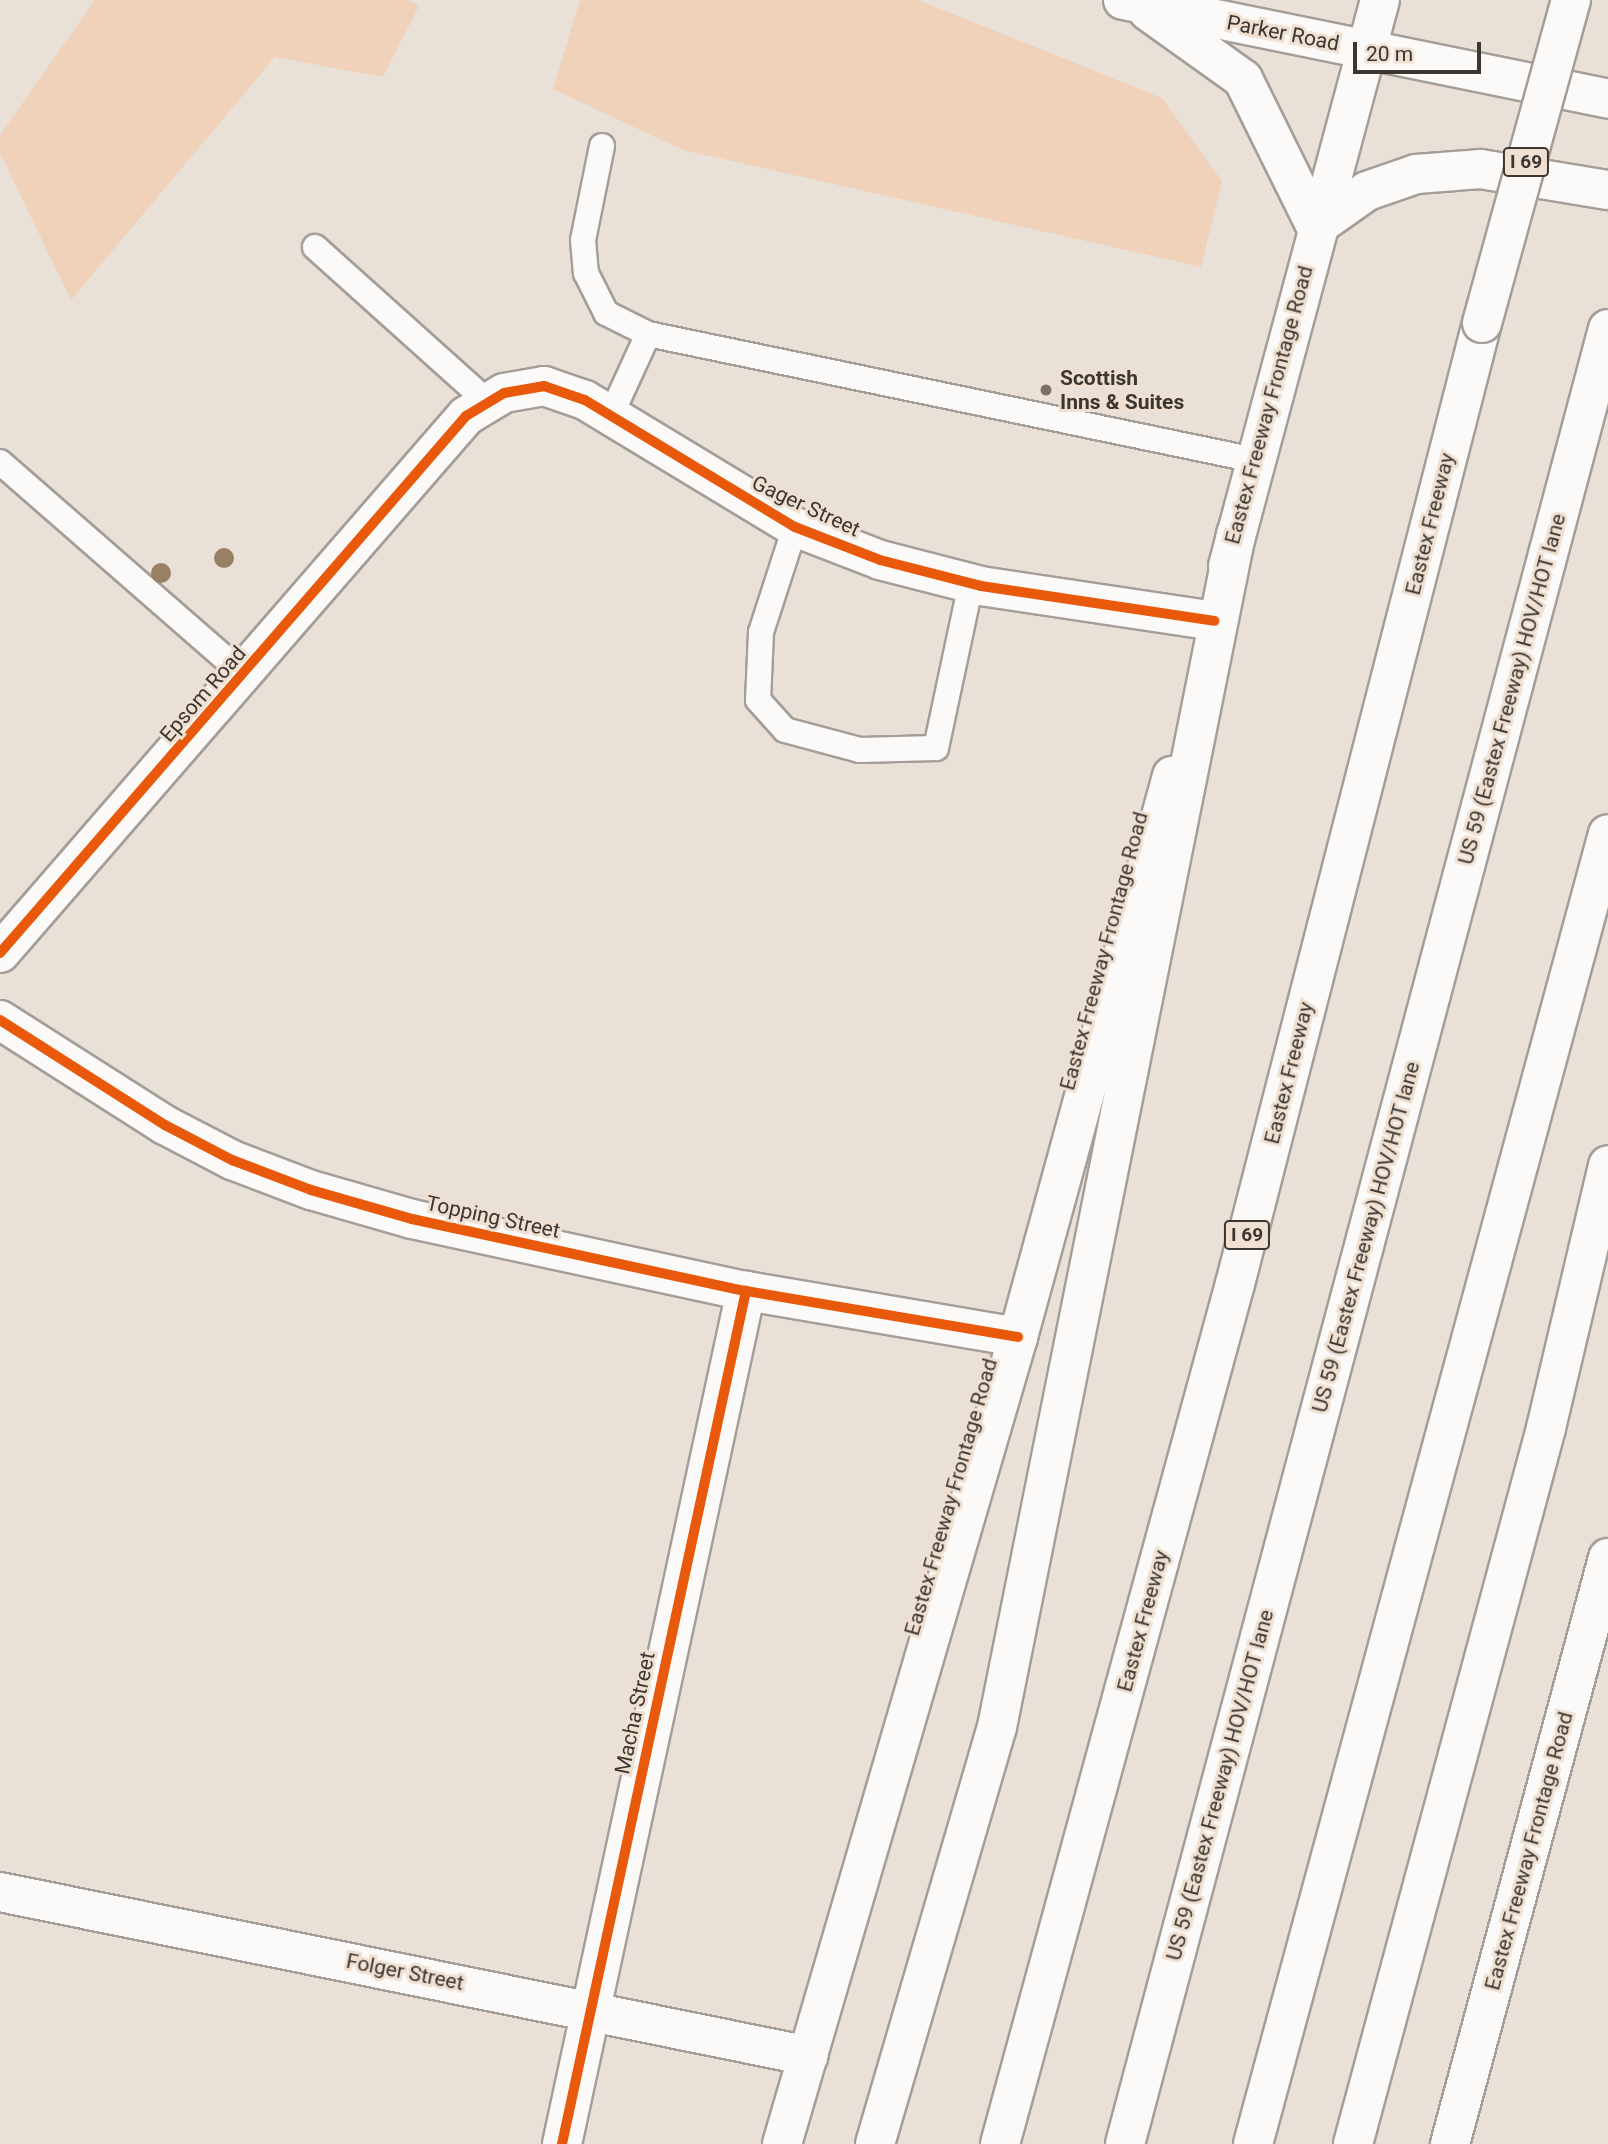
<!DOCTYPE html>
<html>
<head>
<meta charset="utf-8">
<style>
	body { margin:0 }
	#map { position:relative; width:1608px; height:2144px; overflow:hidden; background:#e9e0d8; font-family:Roboto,sans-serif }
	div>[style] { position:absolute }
	.green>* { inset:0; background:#efd2b9 }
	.roads { filter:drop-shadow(2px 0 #a49d98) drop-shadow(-2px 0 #a49d98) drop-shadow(0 2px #a49d98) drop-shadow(0 -2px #a49d98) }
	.lane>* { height:24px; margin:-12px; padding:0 12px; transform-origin:12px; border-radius:12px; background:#fcfaf9 }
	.street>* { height:38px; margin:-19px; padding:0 19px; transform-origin:19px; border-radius:19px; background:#fcfaf9 }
	.secondary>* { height:38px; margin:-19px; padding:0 19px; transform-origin:19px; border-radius:19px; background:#fcfaf9 }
	.highway>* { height:38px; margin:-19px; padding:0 19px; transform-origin:19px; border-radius:19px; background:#fcfaf9 }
	.bridges { filter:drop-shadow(2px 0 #a49d98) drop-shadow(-2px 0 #a49d98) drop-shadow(0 2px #a49d98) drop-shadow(0 -2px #a49d98) }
	.highway-bridge>* { height:38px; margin:-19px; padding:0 19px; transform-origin:19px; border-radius:19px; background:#fcfaf9 }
	.cycleway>* { height:10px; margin:-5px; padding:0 5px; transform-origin:5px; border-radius:5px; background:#e8590c }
	.trees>* { width:20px; height:20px; margin:-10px; border-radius:50%; background:#988064 }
	.dots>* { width:19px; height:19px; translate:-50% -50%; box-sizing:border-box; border:4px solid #efe0d2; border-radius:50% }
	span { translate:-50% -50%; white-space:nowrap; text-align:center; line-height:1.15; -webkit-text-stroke:6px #efe0d2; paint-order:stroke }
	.shield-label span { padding:2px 5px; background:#efe0d2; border:2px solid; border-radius:5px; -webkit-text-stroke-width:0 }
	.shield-label { font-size:19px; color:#3c3631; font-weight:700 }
	.street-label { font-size:21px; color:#3c3631 }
	.poi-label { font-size:21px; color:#3c3631; font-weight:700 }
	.left { translate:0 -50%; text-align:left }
	.scale { position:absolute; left:1353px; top:42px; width:128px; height:32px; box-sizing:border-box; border:4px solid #3c3631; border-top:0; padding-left:9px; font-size:21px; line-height:24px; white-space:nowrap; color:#3c3631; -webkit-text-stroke:5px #efe0d2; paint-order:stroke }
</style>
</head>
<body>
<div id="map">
	<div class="green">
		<i style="clip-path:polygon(95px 0,408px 0,419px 6px,383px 77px,275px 57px,71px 300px,0 153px,0 135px)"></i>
		<i style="clip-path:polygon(580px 0,918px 0,1162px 98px,1222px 181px,1201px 267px,683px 150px,553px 89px)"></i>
	</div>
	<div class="roads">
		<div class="lane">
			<i style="left:602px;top:146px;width:96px;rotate:101.4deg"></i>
			<i style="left:583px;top:240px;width:33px;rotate:85deg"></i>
			<i style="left:586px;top:273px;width:45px;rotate:63.4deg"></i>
			<i style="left:606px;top:313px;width:47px;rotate:26.6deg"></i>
			<i style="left:315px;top:247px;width:232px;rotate:41.9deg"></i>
			<i style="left:611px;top:415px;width:89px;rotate:-65.4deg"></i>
			<i style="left:648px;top:334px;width:620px;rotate:11.73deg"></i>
			<i style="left:0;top:462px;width:325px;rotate:41.1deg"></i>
			<i style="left:795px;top:527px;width:110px;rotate:107.9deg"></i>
			<i style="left:761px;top:632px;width:68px;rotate:92.5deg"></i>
			<i style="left:758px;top:700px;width:40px;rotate:48deg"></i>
			<i style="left:785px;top:730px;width:78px;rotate:14.9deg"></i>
			<i style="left:860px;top:750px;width:76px;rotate:-1.5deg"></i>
			<i style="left:936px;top:748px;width:168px;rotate:-78deg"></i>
		</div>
		<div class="street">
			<i style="left:0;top:953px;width:711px;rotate:-49.05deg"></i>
			<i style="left:466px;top:416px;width:44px;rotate:-31.2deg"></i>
			<i style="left:504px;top:393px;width:41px;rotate:-9.9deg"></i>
			<i style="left:544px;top:386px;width:43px;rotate:18.9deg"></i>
			<i style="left:585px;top:400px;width:245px;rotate:31.2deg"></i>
			<i style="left:795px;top:527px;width:91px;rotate:21.2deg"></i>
			<i style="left:880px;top:560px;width:104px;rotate:14.4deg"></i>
			<i style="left:981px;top:586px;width:236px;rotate:8.5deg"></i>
			<i style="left:0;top:1020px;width:196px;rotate:32.5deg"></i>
			<i style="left:165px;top:1125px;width:76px;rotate:27.6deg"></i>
			<i style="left:232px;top:1160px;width:85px;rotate:20.8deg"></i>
			<i style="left:311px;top:1190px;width:105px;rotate:16deg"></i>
			<i style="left:412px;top:1219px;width:342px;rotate:12.2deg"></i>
			<i style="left:746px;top:1291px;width:276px;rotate:9.6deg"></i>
			<i style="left:0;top:1892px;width:825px;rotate:11.46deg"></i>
			<i style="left:562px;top:2144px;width:873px;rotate:-77.83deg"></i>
		</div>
		<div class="secondary">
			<i style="left:1123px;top:0;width:495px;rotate:11.5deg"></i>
			<i style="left:1148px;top:11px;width:117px;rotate:35.6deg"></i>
			<i style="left:1243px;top:79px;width:165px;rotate:63.7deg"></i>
			<i style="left:1316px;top:227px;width:62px;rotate:-35.2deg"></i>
			<i style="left:1367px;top:191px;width:52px;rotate:-19.1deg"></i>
			<i style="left:1416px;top:174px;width:65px;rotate:-4.4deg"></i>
			<i style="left:1481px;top:169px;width:129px;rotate:9.4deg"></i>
			<i style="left:1228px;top:566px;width:586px;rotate:-74.97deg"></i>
			<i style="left:782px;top:2144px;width:841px;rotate:-73.7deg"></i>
			<i style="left:1018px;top:1337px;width:582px;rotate:-74.65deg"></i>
			<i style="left:1450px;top:2144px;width:607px;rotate:-74.91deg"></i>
		</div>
		<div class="highway">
			<i style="left:875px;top:2144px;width:434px;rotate:-73.7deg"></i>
			<i style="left:997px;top:1727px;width:1217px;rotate:-78.67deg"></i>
			<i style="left:1000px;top:2144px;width:892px;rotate:-74.72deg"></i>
			<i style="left:1235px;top:1284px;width:992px;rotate:-75.59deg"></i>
			<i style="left:1125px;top:2144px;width:1878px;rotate:-75.1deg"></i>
			<i style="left:1253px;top:2144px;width:1357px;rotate:-74.84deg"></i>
			<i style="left:1353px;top:2144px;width:742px;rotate:-74.91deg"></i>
			<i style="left:1546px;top:1428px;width:270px;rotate:-76.7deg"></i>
		</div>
	</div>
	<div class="bridges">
		<div class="highway-bridge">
			<i style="left:1482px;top:323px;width:335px;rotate:-74.6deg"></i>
		</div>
	</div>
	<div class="cycleway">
		<i style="left:0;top:953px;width:711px;rotate:-49.05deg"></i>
		<i style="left:466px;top:416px;width:44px;rotate:-31.2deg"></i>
		<i style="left:504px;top:393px;width:41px;rotate:-9.9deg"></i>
		<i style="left:544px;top:386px;width:43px;rotate:18.9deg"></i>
		<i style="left:585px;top:400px;width:245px;rotate:31.2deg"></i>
		<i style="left:795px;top:527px;width:91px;rotate:21.2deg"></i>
		<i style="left:880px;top:560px;width:104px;rotate:14.4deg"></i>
		<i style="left:981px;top:586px;width:236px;rotate:8.5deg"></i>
		<i style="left:0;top:1020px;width:196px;rotate:32.5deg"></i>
		<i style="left:165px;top:1125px;width:76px;rotate:27.6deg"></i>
		<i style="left:232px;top:1160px;width:85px;rotate:20.8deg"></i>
		<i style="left:311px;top:1190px;width:105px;rotate:16deg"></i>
		<i style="left:412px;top:1219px;width:342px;rotate:12.2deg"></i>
		<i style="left:746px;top:1291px;width:276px;rotate:9.6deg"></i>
		<i style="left:562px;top:2144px;width:873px;rotate:-77.83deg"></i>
	</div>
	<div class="trees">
		<i style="left:224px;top:558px"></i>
		<i style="left:161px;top:573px"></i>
	</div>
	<div class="dots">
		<i style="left:1046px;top:390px;background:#79726b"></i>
	</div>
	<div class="shield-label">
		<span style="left:1526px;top:162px">I 69</span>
		<span style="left:1247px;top:1235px">I 69</span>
	</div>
	<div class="street-label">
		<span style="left:1283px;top:33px;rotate:11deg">Parker Road</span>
		<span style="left:1269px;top:405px;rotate:-75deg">Eastex Freeway Frontage Road</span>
		<span style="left:806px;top:506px;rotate:25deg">Gager Street</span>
		<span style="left:1430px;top:524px;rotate:-76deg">Eastex Freeway</span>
		<span style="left:1512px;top:689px;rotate:-75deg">US 59 (Eastex Freeway) HOV/HOT lane</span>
		<span style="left:203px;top:694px;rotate:-49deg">Epsom Road</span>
		<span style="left:1104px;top:951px;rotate:-75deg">Eastex Freeway Frontage Road</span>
		<span style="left:1289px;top:1073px;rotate:-76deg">Eastex Freeway</span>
		<span style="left:493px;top:1217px;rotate:12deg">Topping Street</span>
		<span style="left:1366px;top:1237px;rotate:-75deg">US 59 (Eastex Freeway) HOV/HOT lane</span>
		<span style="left:951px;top:1497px;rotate:-74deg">Eastex Freeway Frontage Road</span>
		<span style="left:1143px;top:1621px;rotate:-75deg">Eastex Freeway</span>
		<span style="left:635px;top:1713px;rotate:-78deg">Macha Street</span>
		<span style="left:1220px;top:1785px;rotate:-75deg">US 59 (Eastex Freeway) HOV/HOT lane</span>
		<span style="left:1529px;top:1851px;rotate:-75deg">Eastex Freeway Frontage Road</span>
		<span style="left:405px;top:1972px;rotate:11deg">Folger Street</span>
	</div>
	<div class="poi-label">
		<span class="left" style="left:1060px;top:390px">Scottish<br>Inns &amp; Suites</span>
	</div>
	<div class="scale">20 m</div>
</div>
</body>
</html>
